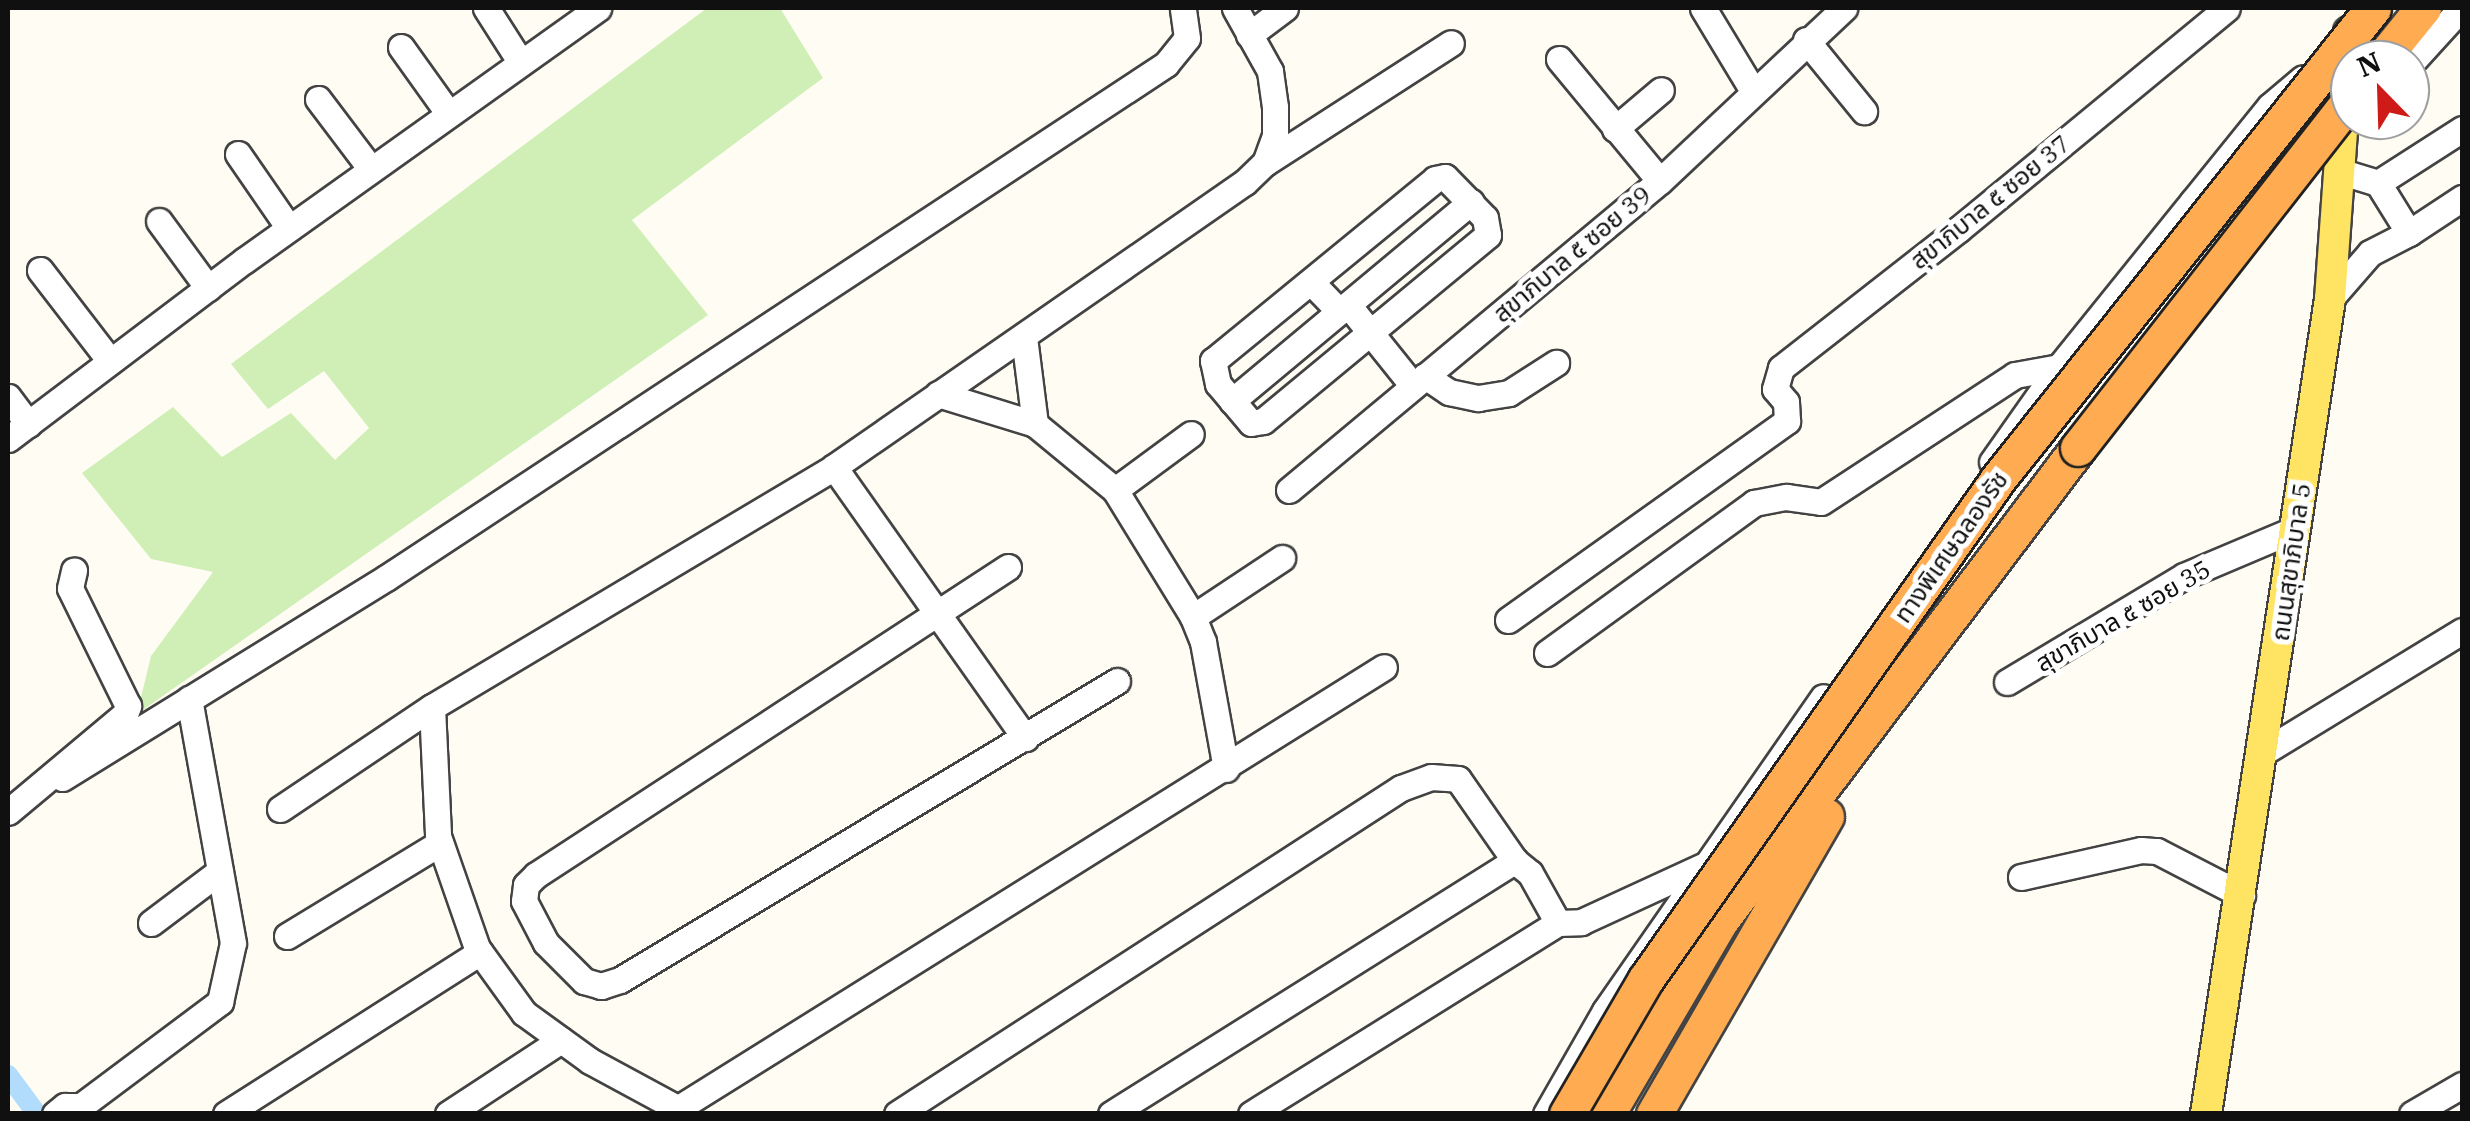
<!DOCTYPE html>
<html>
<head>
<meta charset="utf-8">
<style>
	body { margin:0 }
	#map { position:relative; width:2470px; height:1121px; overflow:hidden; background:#fffdf3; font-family:"IBM Plex Serif","Noto Sans Thai",serif }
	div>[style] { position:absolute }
	.green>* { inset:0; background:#d0efb7 }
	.canal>* { height:20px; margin:-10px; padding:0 10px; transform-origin:10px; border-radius:10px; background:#b1dcfc }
	.roads { filter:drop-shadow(2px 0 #434343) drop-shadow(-2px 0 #434343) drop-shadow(0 2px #434343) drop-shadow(0 -2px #434343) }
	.minor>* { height:25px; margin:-12.5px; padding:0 12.5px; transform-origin:12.5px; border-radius:12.5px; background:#fff }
	.major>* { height:30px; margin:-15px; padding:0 15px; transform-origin:15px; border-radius:15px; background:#ffe363 }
	.highway>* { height:35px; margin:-17.5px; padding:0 17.5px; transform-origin:17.5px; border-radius:17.5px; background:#ffab51 }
	.bridges { filter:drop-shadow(2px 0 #212121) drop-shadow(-2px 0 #212121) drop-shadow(0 2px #212121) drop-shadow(0 -2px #212121) }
	.highway-bridge>* { height:35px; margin:-17.5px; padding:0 17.5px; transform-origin:17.5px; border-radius:17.5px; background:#ffab51 }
	span { translate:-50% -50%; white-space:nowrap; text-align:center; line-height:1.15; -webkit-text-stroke:10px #fff; paint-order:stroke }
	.street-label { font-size:25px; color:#101010 }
	.frame { position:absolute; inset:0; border:10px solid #101010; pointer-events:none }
	.north { position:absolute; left:2330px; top:40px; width:100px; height:100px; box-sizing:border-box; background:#fff; border:2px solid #9f9f9f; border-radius:50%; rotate:337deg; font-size:28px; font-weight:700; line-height:40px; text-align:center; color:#101010 }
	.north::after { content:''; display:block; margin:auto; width:35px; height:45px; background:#cf1b18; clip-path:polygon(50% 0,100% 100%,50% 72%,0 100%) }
</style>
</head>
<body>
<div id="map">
	<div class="green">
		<i style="clip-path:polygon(707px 8px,780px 8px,823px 78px,632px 220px,708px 315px,137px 714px,151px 656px,213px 572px,151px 559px,82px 473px,173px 407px,222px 457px,291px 413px,335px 460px,369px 428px,324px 371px,268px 409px,231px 364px)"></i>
	</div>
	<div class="canal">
		<i style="left:8px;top:1075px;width:49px;rotate:53.4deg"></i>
	</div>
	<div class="roads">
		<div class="minor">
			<i style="left:486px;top:8px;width:65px;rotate:57.5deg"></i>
			<i style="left:1703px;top:8px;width:97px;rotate:58.9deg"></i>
			<i style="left:1249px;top:35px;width:45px;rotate:-36.9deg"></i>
			<i style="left:1806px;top:40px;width:92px;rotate:50.8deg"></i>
			<i style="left:401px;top:47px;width:82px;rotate:54.4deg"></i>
			<i style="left:1559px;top:59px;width:158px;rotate:50.4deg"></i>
			<i style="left:2410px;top:64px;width:76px;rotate:-47.7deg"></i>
			<i style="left:318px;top:99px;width:88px;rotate:52.9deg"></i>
			<i style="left:1615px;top:129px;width:60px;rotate:-40.3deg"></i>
			<i style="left:238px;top:154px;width:90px;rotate:55.4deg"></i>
			<i style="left:1265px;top:163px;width:221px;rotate:-32.8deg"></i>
			<i style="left:1445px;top:177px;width:57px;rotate:45.7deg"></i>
			<i style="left:1485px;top:218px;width:17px;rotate:80deg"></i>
			<i style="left:1488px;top:235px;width:292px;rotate:140.4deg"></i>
			<i style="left:1263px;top:421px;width:12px;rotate:171deg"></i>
			<i style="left:1251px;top:423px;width:51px;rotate:-130.2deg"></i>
			<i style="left:1218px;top:384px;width:24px;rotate:-102deg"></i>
			<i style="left:1213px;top:361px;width:287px;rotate:-39.3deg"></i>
			<i style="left:1435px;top:179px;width:10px;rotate:-11deg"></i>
			<i style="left:2378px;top:183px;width:100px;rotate:-32.7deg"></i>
			<i style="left:159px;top:221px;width:83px;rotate:53.8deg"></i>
			<i style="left:2409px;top:233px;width:64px;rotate:-33.4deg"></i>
			<i style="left:40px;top:270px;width:115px;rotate:52.4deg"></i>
			<i style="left:1311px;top:282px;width:35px;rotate:46deg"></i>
			<i style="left:1335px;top:307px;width:18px;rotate:13deg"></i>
			<i style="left:1353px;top:311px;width:96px;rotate:51.3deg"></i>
			<i style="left:2330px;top:299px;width:61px;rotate:-49deg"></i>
			<i style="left:2370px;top:253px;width:44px;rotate:-27.1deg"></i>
			<i style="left:2409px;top:233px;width:59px;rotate:-121.8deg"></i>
			<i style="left:2378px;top:183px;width:41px;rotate:-162.9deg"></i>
			<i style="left:1024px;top:337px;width:88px;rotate:82.8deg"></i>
			<i style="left:1425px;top:376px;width:29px;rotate:34deg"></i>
			<i style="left:1449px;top:392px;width:30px;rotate:12deg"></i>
			<i style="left:1478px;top:398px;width:31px;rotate:-9deg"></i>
			<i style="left:1509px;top:393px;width:56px;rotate:-32.6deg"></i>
			<i style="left:938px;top:394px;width:102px;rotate:17.2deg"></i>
			<i style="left:1035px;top:424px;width:104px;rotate:39.5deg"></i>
			<i style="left:1115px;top:490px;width:149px;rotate:58.4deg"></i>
			<i style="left:1193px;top:617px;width:27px;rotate:68deg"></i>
			<i style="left:1203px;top:642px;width:129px;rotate:79.7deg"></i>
			<i style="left:8px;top:397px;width:34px;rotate:53deg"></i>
			<i style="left:1232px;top:401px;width:311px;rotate:-39.8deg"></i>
			<i style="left:8px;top:439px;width:297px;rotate:-37.1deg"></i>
			<i style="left:245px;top:260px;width:434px;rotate:-35.5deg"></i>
			<i style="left:1992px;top:462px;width:116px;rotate:-54.8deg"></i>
			<i style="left:2059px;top:367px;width:213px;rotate:-51.1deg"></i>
			<i style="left:2193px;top:201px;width:122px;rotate:-51deg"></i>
			<i style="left:2270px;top:106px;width:43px;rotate:-40.3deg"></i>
			<i style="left:834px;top:467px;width:332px;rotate:54.8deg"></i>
			<i style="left:1115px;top:490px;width:94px;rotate:-36.4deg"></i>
			<i style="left:1289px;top:490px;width:483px;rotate:-39.8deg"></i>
			<i style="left:1660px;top:181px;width:253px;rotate:-43.2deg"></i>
			<i style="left:1008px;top:567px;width:564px;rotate:146.87deg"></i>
			<i style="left:536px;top:875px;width:14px;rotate:135deg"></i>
			<i style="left:526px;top:885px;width:16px;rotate:97deg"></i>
			<i style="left:524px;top:901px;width:47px;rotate:62.4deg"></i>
			<i style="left:546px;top:943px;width:54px;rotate:45deg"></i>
			<i style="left:584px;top:981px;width:18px;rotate:16deg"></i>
			<i style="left:601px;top:986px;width:20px;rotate:-18deg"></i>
			<i style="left:620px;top:980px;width:580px;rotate:-31.03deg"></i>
			<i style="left:1193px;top:617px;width:107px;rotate:-33.5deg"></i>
			<i style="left:1508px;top:620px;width:343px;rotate:-35.5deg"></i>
			<i style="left:1787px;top:421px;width:19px;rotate:-93deg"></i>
			<i style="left:1786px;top:402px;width:17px;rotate:-130deg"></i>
			<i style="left:1775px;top:389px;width:22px;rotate:-74deg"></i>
			<i style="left:1781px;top:368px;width:226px;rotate:-38deg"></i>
			<i style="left:1959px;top:229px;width:347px;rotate:-39.5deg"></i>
			<i style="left:1547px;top:653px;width:256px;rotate:-35.9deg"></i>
			<i style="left:1754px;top:503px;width:33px;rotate:-11deg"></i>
			<i style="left:1786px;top:497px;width:35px;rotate:8deg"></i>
			<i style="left:1821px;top:502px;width:232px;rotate:-33.2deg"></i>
			<i style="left:2015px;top:375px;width:45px;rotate:-10.3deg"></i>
			<i style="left:2007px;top:682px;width:206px;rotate:-30.9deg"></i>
			<i style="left:2184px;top:576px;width:121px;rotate:-22.9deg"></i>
			<i style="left:432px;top:707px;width:129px;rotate:87.3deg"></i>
			<i style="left:438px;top:836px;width:119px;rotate:70.8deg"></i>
			<i style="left:477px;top:948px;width:80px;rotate:54.1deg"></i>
			<i style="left:524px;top:1013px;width:82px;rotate:36deg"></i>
			<i style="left:590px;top:1061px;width:99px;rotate:28.4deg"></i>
			<i style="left:2262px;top:753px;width:234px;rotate:-31.4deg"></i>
			<i style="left:62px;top:778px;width:381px;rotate:-31.7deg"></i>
			<i style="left:386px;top:578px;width:934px;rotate:-33.38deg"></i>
			<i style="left:1166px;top:64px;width:33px;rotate:-51deg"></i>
			<i style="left:1187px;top:38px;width:30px;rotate:-98deg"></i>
			<i style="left:280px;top:809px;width:183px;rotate:-33.9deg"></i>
			<i style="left:432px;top:707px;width:468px;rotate:-30.8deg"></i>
			<i style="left:834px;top:467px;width:500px;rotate:-34.74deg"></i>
			<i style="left:1245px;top:182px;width:28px;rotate:-44deg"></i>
			<i style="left:1265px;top:163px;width:29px;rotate:-70deg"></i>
			<i style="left:1275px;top:136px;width:29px;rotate:-90deg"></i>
			<i style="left:1275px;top:107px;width:36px;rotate:-98deg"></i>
			<i style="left:1270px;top:71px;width:72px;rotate:-119.1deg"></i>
			<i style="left:8px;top:812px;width:153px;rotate:-39.9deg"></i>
			<i style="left:125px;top:714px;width:9px;rotate:-69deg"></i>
			<i style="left:128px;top:706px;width:131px;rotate:-116.2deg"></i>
			<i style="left:70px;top:588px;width:18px;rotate:-77deg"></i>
			<i style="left:2021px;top:877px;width:123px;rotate:-12.7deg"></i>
			<i style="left:2141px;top:850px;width:16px;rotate:4deg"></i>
			<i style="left:2157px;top:851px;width:96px;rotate:27.4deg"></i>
			<i style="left:151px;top:923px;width:86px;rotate:-37deg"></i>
			<i style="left:287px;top:936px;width:179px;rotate:-31.3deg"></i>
			<i style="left:55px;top:1114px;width:13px;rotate:-39deg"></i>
			<i style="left:65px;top:1106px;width:16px"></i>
			<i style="left:81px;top:1106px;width:174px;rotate:-36.8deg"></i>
			<i style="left:220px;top:1002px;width:60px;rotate:-77.6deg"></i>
			<i style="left:233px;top:943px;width:248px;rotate:-100.2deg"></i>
			<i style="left:226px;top:1114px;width:301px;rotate:-32.5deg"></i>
			<i style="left:448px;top:1114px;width:135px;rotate:-33.2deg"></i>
			<i style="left:669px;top:1114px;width:843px;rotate:-32.01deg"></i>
			<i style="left:897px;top:1114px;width:600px;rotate:-32.9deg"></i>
			<i style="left:1401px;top:788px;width:32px;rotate:-20deg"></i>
			<i style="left:1431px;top:777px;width:27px;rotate:4deg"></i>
			<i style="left:1458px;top:779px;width:100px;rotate:55.2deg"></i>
			<i style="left:1111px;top:1114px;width:477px;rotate:-32.1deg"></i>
			<i style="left:1515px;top:861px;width:19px;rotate:39deg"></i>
			<i style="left:1530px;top:873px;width:57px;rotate:60.8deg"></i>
			<i style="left:1251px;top:1114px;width:362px;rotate:-31.9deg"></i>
			<i style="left:1558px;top:923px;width:23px;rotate:-2deg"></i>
			<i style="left:1581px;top:922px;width:134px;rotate:-24.7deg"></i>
			<i style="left:1546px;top:1114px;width:119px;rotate:-60.2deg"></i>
			<i style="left:1605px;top:1011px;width:382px;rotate:-55.2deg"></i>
			<i style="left:2412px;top:1114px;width:58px;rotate:-30.1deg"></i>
		</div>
		<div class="major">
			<i style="left:2206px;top:1114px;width:824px;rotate:-81.35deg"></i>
			<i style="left:2330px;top:299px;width:268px;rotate:-85.9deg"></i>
		</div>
		<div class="highway">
			<i style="left:2381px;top:60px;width:67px;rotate:-51.1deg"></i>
			<i style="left:1607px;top:1114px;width:225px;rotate:-59.6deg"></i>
			<i style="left:1721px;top:920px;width:592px;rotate:-52.9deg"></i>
			<i style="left:1654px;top:1114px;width:344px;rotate:-60deg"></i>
		</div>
	</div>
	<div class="bridges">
		<div class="highway-bridge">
			<i style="left:2078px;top:448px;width:442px;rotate:-52deg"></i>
			<i style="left:1567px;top:1114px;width:156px;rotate:-59.7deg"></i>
			<i style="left:1646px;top:979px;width:611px;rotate:-54.85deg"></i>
			<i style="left:1998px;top:479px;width:602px;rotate:-51.47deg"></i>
		</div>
	</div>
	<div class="street-label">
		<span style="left:1990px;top:202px;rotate:-39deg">สุขาภิบาล ๕ ซอย 37</span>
		<span style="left:1572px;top:254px;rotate:-40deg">สุขาภิบาล ๕ ซอย 39</span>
		<span style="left:1951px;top:547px;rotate:-55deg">ทางพิเศษฉลองรัช</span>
		<span style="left:2291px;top:562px;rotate:-82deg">ถนนสุขาภิบาล 5</span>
		<span style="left:2123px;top:616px;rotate:-30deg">สุขาภิบาล ๕ ซอย 35</span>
	</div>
	<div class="frame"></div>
	<div class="north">N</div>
</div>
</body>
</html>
